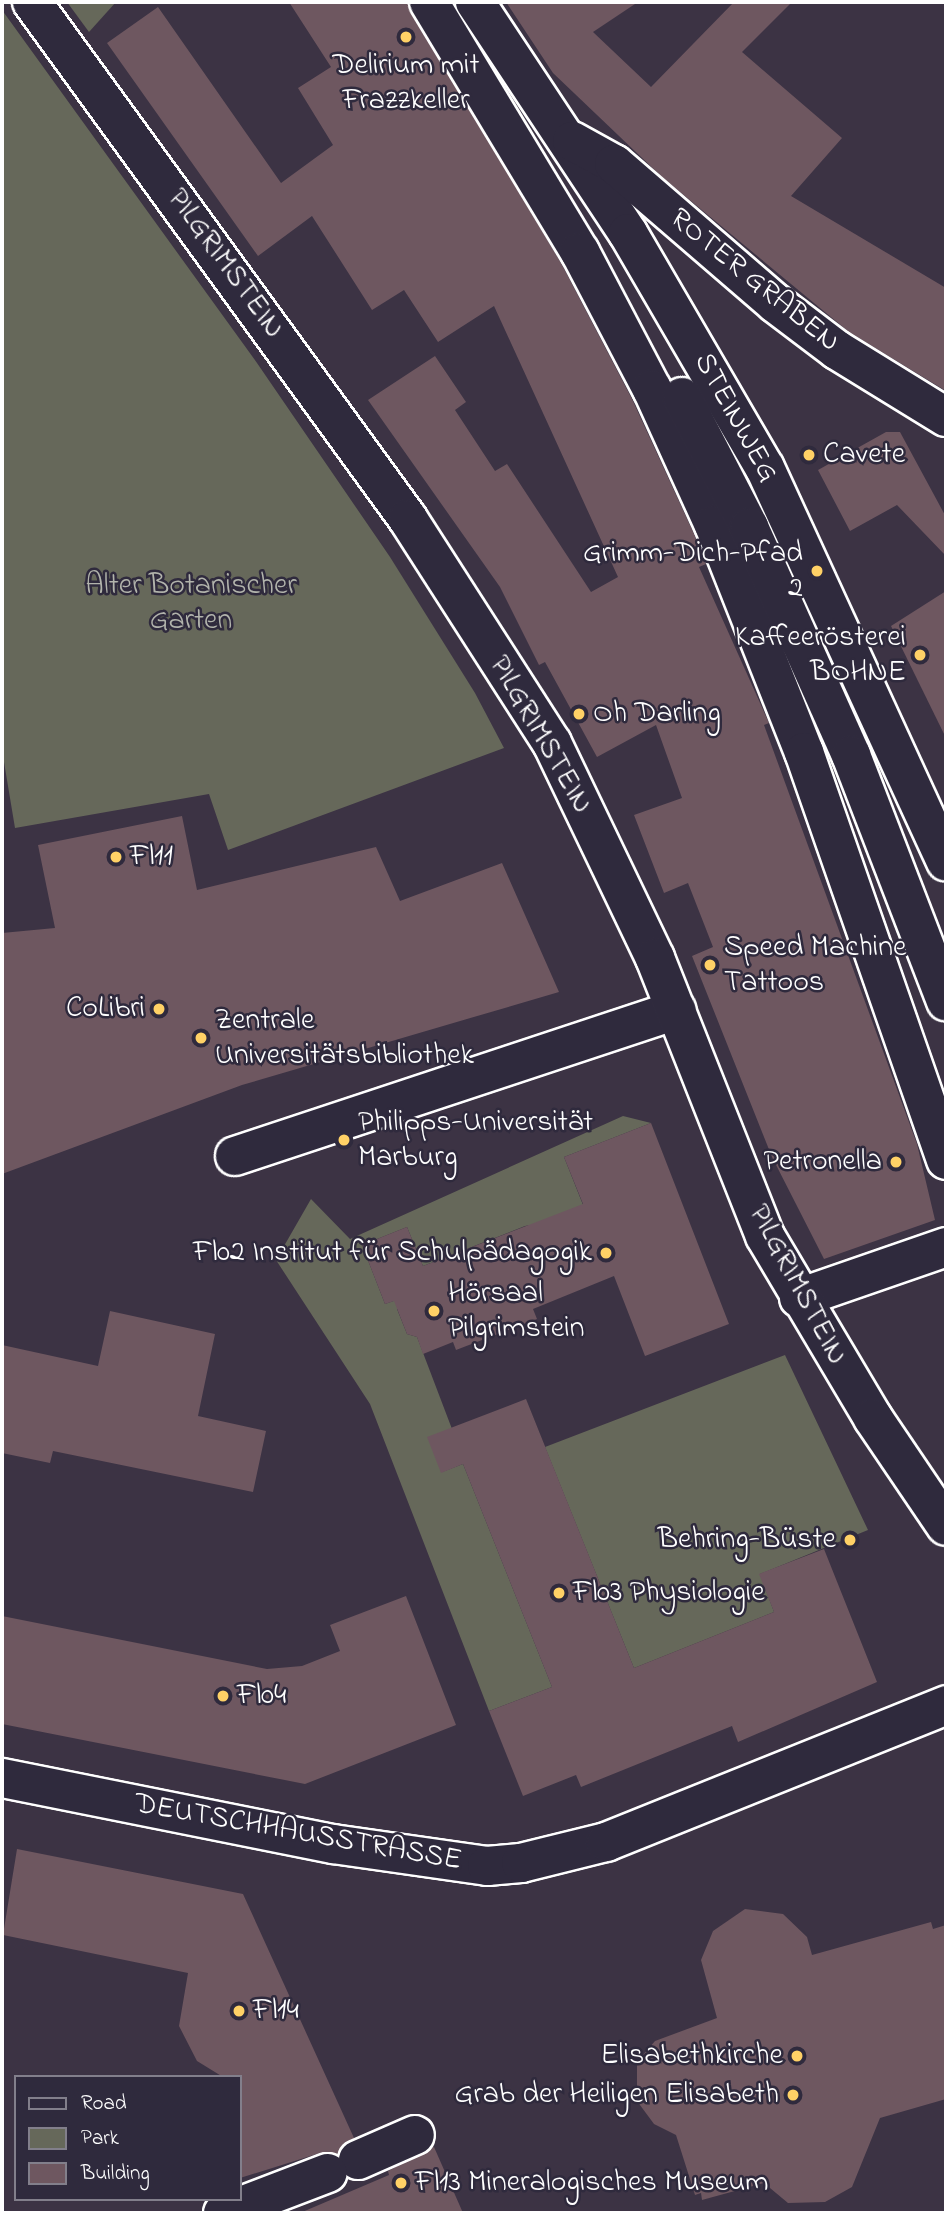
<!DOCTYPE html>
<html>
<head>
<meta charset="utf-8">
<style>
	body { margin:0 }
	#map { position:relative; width:948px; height:2215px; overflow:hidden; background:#3c3344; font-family:"Indie Flower",sans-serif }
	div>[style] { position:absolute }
	.green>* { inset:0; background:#66685a }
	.building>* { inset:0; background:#6e5760 }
	.roads { filter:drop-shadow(2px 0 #fff) drop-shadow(-2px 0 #fff) drop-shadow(0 2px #fff) drop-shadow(0 -2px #fff) }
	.minor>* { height:38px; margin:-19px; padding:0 19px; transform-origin:19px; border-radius:19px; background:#2f2a3d }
	.major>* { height:38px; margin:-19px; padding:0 19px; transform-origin:19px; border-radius:19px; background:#2f2a3d }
	.dots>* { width:19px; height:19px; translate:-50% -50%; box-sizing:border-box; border:4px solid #2f2a3d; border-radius:50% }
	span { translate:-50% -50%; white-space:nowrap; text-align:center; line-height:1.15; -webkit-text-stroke:5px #2f2a3d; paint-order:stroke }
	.poi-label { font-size:30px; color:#fff }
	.left { translate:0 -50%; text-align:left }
	.right { translate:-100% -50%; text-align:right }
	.street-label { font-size:30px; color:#fff }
	.park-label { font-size:30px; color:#b2b4ac }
	.frame { position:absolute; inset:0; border:4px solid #fff; pointer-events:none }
	.legend { position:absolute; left:14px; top:2075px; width:228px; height:126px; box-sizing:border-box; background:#2f2a3d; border:2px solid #827f8b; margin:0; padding:9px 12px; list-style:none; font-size:21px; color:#fff }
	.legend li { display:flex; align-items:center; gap:14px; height:35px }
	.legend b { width:35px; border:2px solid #827f8b }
</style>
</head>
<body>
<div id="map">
	<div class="green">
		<i style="clip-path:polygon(67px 2px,116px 2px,89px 32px)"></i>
		<i style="clip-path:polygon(2px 10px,257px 363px,390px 557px,475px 693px,504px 748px,228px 850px,209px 794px,15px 828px,2px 750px)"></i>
		<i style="clip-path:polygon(623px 1116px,651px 1123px,564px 1157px,587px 1215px,525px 1226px,423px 1266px,407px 1227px,362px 1245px,385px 1304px,402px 1298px,397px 1309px,407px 1334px,417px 1337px,452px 1429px,442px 1472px,463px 1464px,552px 1687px,489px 1711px,370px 1404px,276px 1260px,311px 1199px,350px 1239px)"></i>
		<i style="clip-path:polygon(785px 1355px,868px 1530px,760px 1574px,774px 1612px,634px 1668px,545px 1447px)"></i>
	</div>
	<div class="building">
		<i style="clip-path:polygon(289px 2px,407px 2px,561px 263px,632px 399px,694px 534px,706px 564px,699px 567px,769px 723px,764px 725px,917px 1144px,935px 1220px,824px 1259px,772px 1157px,692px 956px,713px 947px,688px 883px,664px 893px,634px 815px,682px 798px,656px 725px,597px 757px,545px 662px,539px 665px,500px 587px,368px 400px,435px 356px,466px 402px,455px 410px,495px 471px,507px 464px,591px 592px,618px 577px,494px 306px,438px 342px,404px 290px,372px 310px,312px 216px,258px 256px,107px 43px,158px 7px,281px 183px,333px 145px,298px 88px,331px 67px)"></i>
		<i style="clip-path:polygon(506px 2px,638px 2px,593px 32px,651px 87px,734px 2px,792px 2px,742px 52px,842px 138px,791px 196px,946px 288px,946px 391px,849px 332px,662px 177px,553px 73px)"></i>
		<i style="clip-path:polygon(886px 432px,900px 432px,946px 517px,946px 556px,897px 505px,850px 531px,818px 470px)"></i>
		<i style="clip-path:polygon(946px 591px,946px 738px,891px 626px)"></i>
		<i style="clip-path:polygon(182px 816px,197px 890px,376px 847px,400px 901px,502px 863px,559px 992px,242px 1085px,2px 1174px,2px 933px,55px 928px,38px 845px)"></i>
		<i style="clip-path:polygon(651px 1123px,729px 1324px,645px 1356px,614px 1276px,533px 1309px,537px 1319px,456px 1350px,453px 1342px,423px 1354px,417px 1337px,407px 1334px,394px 1301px,385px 1304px,362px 1245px,407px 1227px,423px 1266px,583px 1204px,564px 1157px)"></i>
		<i style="clip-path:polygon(110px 1311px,215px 1334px,198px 1416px,266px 1431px,253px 1492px,53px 1451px,50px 1463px,2px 1453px,2px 1345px,98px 1366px)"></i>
		<i style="clip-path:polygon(526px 1399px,634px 1668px,774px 1612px,759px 1574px,824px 1549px,877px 1682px,738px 1742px,732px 1726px,581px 1787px,576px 1775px,523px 1796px,489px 1711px,552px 1687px,463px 1464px,441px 1473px,427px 1437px)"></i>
		<i style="clip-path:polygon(406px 1596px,456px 1725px,305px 1784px,2px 1724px,2px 1616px,267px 1669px,302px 1666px,340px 1651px,330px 1625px)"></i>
		<i style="clip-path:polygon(17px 1849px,243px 1894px,354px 2138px,338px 2154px,320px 2153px,240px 2178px,240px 2077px,223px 2077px,197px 2061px,179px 2026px,188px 1973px,3px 1935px)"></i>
		<i style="clip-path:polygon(745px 1909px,783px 1914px,807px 1937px,812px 1955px,931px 1922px,933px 1929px,946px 1925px,946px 2099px,880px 2118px,852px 2187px,825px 2202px,788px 2203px,764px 2183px,702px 2200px,701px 2193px,695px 2195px,676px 2135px,654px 2124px,637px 2101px,637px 2062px,655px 2041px,717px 2018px,701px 1960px,713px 1931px)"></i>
		<i style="clip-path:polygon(434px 2147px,463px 2213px,300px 2213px,389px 2175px,388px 2171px)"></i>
	</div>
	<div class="roads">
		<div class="minor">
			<i style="left:429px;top:2px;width:292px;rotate:58.9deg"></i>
			<i style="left:580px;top:252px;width:155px;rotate:62.3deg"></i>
			<i style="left:652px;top:389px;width:149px;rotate:65.5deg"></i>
			<i style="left:714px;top:525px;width:244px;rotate:68.4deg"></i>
			<i style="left:804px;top:752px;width:432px;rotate:70.8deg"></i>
			<i style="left:475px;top:2px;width:277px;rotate:56.5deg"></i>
			<i style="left:628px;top:233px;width:272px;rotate:59.8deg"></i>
			<i style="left:765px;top:468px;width:433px;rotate:65.3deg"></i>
			<i style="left:572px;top:141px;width:48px;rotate:28.7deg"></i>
			<i style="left:614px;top:164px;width:213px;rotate:40.8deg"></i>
			<i style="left:775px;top:303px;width:78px;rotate:37.2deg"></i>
			<i style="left:837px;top:350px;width:128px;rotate:31.6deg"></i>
			<i style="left:682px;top:397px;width:146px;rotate:62.7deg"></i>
			<i style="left:749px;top:527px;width:250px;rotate:65.9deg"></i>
			<i style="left:851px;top:755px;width:264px;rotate:68.9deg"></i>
			<i style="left:235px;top:1156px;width:465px;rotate:-18.3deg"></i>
			<i style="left:799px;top:1298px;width:156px;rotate:-19.1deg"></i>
			<i style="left:358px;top:2160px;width:62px;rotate:-23.7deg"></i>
			<i style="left:223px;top:2213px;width:112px;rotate:-20.9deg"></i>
		</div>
		<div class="major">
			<i style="left:32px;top:2px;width:639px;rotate:53.97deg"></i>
			<i style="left:408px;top:519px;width:266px;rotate:57.3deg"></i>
			<i style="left:552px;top:743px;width:238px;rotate:64.4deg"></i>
			<i style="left:655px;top:958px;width:299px;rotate:68.4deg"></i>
			<i style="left:765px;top:1236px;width:212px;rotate:59.3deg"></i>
			<i style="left:873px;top:1418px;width:130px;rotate:55.9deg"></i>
			<i style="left:2px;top:1778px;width:338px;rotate:11.3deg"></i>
			<i style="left:333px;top:1844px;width:156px;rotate:8.1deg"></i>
			<i style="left:487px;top:1866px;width:34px;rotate:-5deg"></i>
			<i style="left:521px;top:1863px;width:88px;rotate:-13.9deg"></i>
			<i style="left:606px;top:1842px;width:367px;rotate:-21.9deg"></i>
		</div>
	</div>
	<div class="dots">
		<i style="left:406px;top:37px;background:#ffd166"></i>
		<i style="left:809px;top:455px;background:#ffd166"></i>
		<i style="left:817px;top:571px;background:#ffd166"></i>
		<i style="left:920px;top:655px;background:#ffd166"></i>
		<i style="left:579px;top:714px;background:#ffd166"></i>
		<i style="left:116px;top:857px;background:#ffd166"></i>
		<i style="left:710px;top:965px;background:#ffd166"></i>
		<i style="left:159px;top:1009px;background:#ffd166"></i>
		<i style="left:201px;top:1038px;background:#ffd166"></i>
		<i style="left:344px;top:1140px;background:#ffd166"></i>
		<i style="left:896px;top:1162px;background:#ffd166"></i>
		<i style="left:606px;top:1253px;background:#ffd166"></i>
		<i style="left:434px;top:1311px;background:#ffd166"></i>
		<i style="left:850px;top:1540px;background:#ffd166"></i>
		<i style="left:559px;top:1593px;background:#ffd166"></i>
		<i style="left:223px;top:1696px;background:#ffd166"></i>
		<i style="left:239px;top:2011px;background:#ffd166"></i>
		<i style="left:797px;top:2056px;background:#ffd166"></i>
		<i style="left:793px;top:2095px;background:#ffd166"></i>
		<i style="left:401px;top:2183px;background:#ffd166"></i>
	</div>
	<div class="poi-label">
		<span style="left:406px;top:83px">Delirium mit<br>Frazzkeller</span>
		<span class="left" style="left:823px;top:455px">Cavete</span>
		<span class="right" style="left:803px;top:571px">Grimm-Dich-Pfad<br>2</span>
		<span class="right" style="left:906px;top:655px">Kaffeerösterei<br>BOHNE</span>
		<span class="left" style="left:593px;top:714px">Oh Darling</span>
		<span class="left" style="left:130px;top:857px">F|11</span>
		<span class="left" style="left:724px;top:965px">Speed Machine<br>Tattoos</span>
		<span class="right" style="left:145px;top:1009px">CoLibri</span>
		<span class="left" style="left:215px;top:1038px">Zentrale<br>Universitätsbibliothek</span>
		<span class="left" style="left:358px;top:1140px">Philipps-Universität<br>Marburg</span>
		<span class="right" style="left:882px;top:1162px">Petronella</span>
		<span class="right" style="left:592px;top:1253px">F|02 Institut für Schulpädagogik</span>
		<span class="left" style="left:448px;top:1311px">Hörsaal<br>Pilgrimstein</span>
		<span class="right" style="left:836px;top:1540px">Behring-Büste</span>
		<span class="left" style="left:573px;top:1593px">F|03 Physiologie</span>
		<span class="left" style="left:237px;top:1696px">F|04</span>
		<span class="left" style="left:253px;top:2011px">F|14</span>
		<span class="right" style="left:783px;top:2056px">Elisabethkirche</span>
		<span class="right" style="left:779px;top:2095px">Grab der Heiligen Elisabeth</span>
		<span class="left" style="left:415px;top:2183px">F|13 Mineralogisches Museum</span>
	</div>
	<div class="street-label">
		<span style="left:225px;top:264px;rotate:54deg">PILGRIMSTEIN</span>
		<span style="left:754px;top:281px;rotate:39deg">ROTER GRABEN</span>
		<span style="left:735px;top:418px;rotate:61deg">STEINWEG</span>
		<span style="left:540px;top:735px;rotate:60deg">PILGRIMSTEIN</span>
		<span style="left:797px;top:1285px;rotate:62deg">PILGRIMSTEIN</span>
		<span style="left:298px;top:1833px;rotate:10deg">DEUTSCHHAUSSTRASSE</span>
	</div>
	<div class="park-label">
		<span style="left:191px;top:603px">Alter Botanischer<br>Garten</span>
	</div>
	<div class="frame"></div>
	<ul class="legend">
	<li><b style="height:9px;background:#2f2a3d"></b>Road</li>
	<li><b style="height:19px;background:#66685a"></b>Park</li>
	<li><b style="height:19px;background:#6e5760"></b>Building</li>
	</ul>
</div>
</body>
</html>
